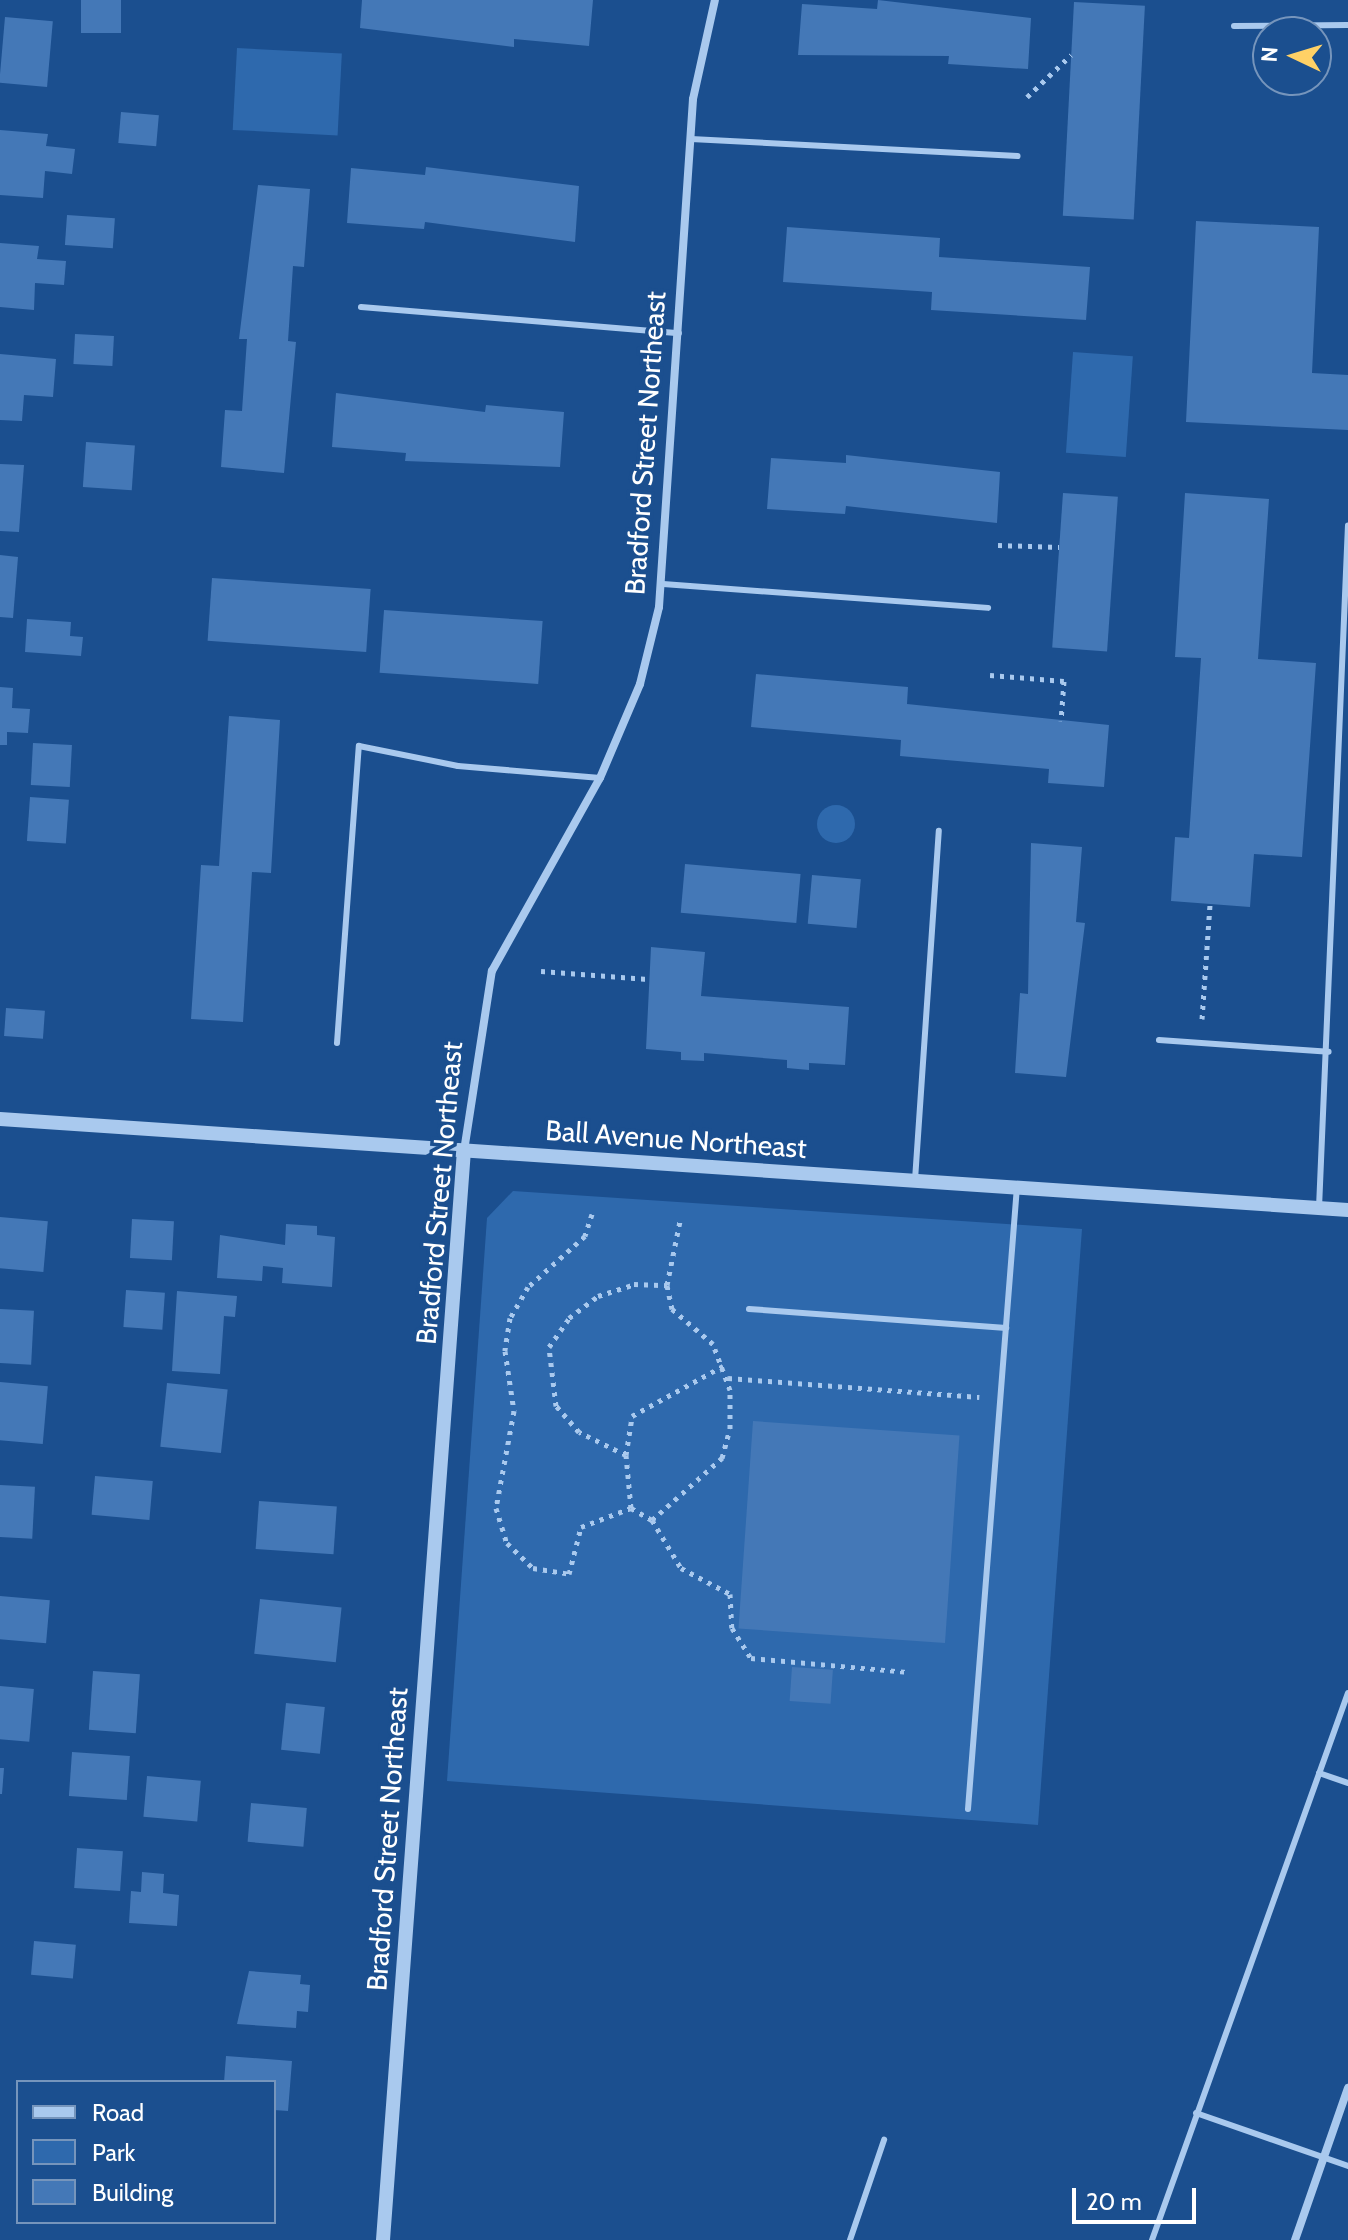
<!DOCTYPE html>
<html>
<head>
<meta charset="utf-8">
<style>
	body { margin:0 }
	#map { position:relative; width:1348px; height:2240px; overflow:hidden; background:#1b4f8f; font-family:Cabin,sans-serif }
	div>[style] { position:absolute }
	.green>* { inset:0; background:#2e69ad; transform-origin:0 0 }
	.round { border-radius:50% }
	.building>* { inset:0; background:#4478b7; transform-origin:0 0 }
	.path>* { height:5px; margin-top:-2.5px; transform-origin:0; background:repeating-linear-gradient(90deg,#a9c9ee 0 4px,transparent 0 10px) }
	.service>* { height:6px; margin:-3px; padding:0 3px; transform-origin:3px; border-radius:3px; background:#a9c9ee }
	.minor>* { height:8px; margin:-4px; padding:0 4px; transform-origin:4px; border-radius:4px; background:#a9c9ee }
	.tertiary>* { height:14px; margin:-7px; padding:0 7px; transform-origin:7px; border-radius:7px; background:#a9c9ee }
	span { translate:-50% -50%; white-space:nowrap; text-align:center; line-height:1.15; -webkit-text-stroke:7px #1b4f8f; paint-order:stroke }
	.street-label { font-size:28px; color:#fff }
	.legend { position:absolute; left:16px; top:2080px; width:260px; height:144px; box-sizing:border-box; background:#1b4f8f; border:2px solid #7695bc; margin:0; padding:10px 14px; list-style:none; font-size:24px; color:#fff }
	.legend li { display:flex; align-items:center; gap:16px; height:40px }
	.legend b { width:40px; border:2px solid #7695bc }
	.north { position:absolute; left:1252px; top:16px; width:80px; height:80px; box-sizing:border-box; background:#1b4f8f; border:2px solid #7695bc; border-radius:50%; rotate:274deg; font-size:22px; font-weight:700; line-height:32px; text-align:center; color:#fff }
	.north::after { content:''; display:block; margin:auto; width:28px; height:36px; background:#ffd166; clip-path:polygon(50% 0,100% 100%,50% 72%,0 100%) }
	.scale { position:absolute; left:1072px; top:2188px; width:124px; height:36px; box-sizing:border-box; border:4px solid #fff; border-top:0; padding-left:10px; font-size:24px; line-height:28px; white-space:nowrap; color:#fff; -webkit-text-stroke:6px #1b4f8f; paint-order:stroke }
</style>
</head>
<body>
<div id="map">
	<div class="green">
		<i style="left:237px;top:48px;width:105px;height:82px;rotate:3deg"></i>
		<i style="left:1073px;top:352px;width:60px;height:101px;rotate:4deg"></i>
		<i class="round" style="left:817px;top:805px;width:38px;height:38px"></i>
		<i style="clip-path:polygon(513px 1191px,1082px 1229px,1038px 1825px,447px 1781px,487px 1218px)"></i>
	</div>
	<div class="building">
		<i style="left:81px;top:0;width:40px;height:33px"></i>
		<i style="clip-path:polygon(362px 0,593px 0,589px 46px,514px 39px,514px 47px,360px 28px)"></i>
		<i style="clip-path:polygon(878px 0,1031px 18px,1028px 69px,948px 64px,949px 56px,798px 55px,802px 4px,877px 9px)"></i>
		<i style="left:1074px;top:2px;width:71px;height:214px;rotate:3deg"></i>
		<i style="left:5px;top:17px;width:48px;height:66px;rotate:5deg"></i>
		<i style="left:121px;top:112px;width:38px;height:31px;rotate:5deg"></i>
		<i style="clip-path:polygon(0 130px,48px 134px,46px 146px,75px 149px,72px 174px,45px 171px,43px 198px,0 195px)"></i>
		<i style="clip-path:polygon(426px 167px,579px 186px,575px 242px,425px 222px,424px 229px,347px 223px,351px 168px,425px 175px)"></i>
		<i style="clip-path:polygon(258px 185px,310px 189px,304px 267px,293px 266px,288px 341px,296px 342px,284px 473px,221px 467px,225px 410px,242px 411px,247px 339px,239px 339px)"></i>
		<i style="left:67px;top:215px;width:48px;height:30px;rotate:4deg"></i>
		<i style="clip-path:polygon(1196px 221px,1319px 227px,1312px 373px,1348px 375px,1348px 430px,1186px 422px)"></i>
		<i style="clip-path:polygon(787px 227px,940px 238px,939px 257px,1090px 267px,1086px 320px,931px 310px,932px 292px,783px 282px)"></i>
		<i style="clip-path:polygon(0 243px,39px 246px,37px 259px,66px 261px,64px 285px,35px 283px,34px 310px,0 307px)"></i>
		<i style="left:75px;top:334px;width:39px;height:30px;rotate:3deg"></i>
		<i style="clip-path:polygon(0 354px,56px 359px,53px 397px,24px 395px,22px 421px,0 420px)"></i>
		<i style="clip-path:polygon(336px 393px,485px 412px,486px 405px,564px 412px,560px 467px,405px 461px,406px 453px,332px 447px)"></i>
		<i style="left:86px;top:442px;width:49px;height:45px;rotate:4deg"></i>
		<i style="clip-path:polygon(846px 455px,1000px 472px,997px 523px,846px 506px,845px 514px,767px 509px,771px 458px,846px 463px)"></i>
		<i style="clip-path:polygon(0 464px,24px 465px,19px 532px,0 531px)"></i>
		<i style="left:1063px;top:493px;width:55px;height:155px;rotate:4deg"></i>
		<i style="clip-path:polygon(1185px 493px,1269px 499px,1258px 659px,1316px 663px,1302px 857px,1254px 854px,1250px 907px,1171px 901px,1175px 837px,1189px 838px,1201px 658px,1175px 657px)"></i>
		<i style="clip-path:polygon(0 555px,18px 557px,13px 618px,0 617px)"></i>
		<i style="left:212px;top:578px;width:159px;height:63px;rotate:4deg"></i>
		<i style="left:384px;top:610px;width:159px;height:63px;rotate:4deg"></i>
		<i style="clip-path:polygon(27px 619px,71px 622px,70px 636px,83px 637px,81px 656px,25px 652px)"></i>
		<i style="clip-path:polygon(756px 674px,908px 687px,907px 704px,1109px 725px,1104px 787px,1048px 783px,1049px 769px,900px 756px,901px 740px,751px 727px)"></i>
		<i style="clip-path:polygon(0 687px,13px 688px,12px 708px,30px 709px,28px 733px,7px 732px,7px 745px,0 745px)"></i>
		<i style="clip-path:polygon(229px 716px,280px 720px,271px 873px,252px 872px,243px 1022px,191px 1019px,201px 865px,219px 866px)"></i>
		<i style="left:33px;top:743px;width:39px;height:42px;rotate:3deg"></i>
		<i style="left:30px;top:797px;width:39px;height:44px;rotate:4deg"></i>
		<i style="clip-path:polygon(1031px 843px,1082px 847px,1076px 922px,1085px 923px,1066px 1077px,1015px 1073px,1020px 993px,1028px 994px)"></i>
		<i style="left:685px;top:864px;width:116px;height:49px;rotate:5deg"></i>
		<i style="left:812px;top:875px;width:49px;height:49px;rotate:5deg"></i>
		<i style="clip-path:polygon(651px 947px,705px 952px,701px 996px,849px 1007px,845px 1065px,809px 1063px,809px 1070px,787px 1068px,787px 1060px,704px 1053px,704px 1061px,681px 1060px,681px 1052px,646px 1049px)"></i>
		<i style="left:6px;top:1008px;width:39px;height:28px;rotate:4deg"></i>
		<i style="left:0;top:1217px;width:48px;height:51px;rotate:5deg"></i>
		<i style="left:132px;top:1219px;width:42px;height:39px;rotate:3deg"></i>
		<i style="clip-path:polygon(286px 1224px,317px 1226px,317px 1235px,335px 1237px,332px 1287px,282px 1283px,283px 1268px,263px 1266px,262px 1281px,217px 1278px,220px 1235px,285px 1245px)"></i>
		<i style="left:126px;top:1290px;width:39px;height:37px;rotate:4deg"></i>
		<i style="clip-path:polygon(177px 1291px,237px 1296px,235px 1317px,224px 1316px,220px 1374px,172px 1371px)"></i>
		<i style="left:0;top:1309px;width:34px;height:54px;rotate:3deg"></i>
		<i style="left:0;top:1382px;width:48px;height:58px;rotate:5deg"></i>
		<i style="left:167px;top:1383px;width:61px;height:64px;rotate:6deg"></i>
		<i style="left:753px;top:1421px;width:207px;height:208px;rotate:4deg"></i>
		<i style="left:95px;top:1476px;width:58px;height:39px;rotate:5deg"></i>
		<i style="left:0;top:1485px;width:35px;height:52px;rotate:3deg"></i>
		<i style="left:259px;top:1501px;width:78px;height:48px;rotate:4deg"></i>
		<i style="left:0;top:1596px;width:50px;height:43px;rotate:5deg"></i>
		<i style="left:260px;top:1599px;width:82px;height:55px;rotate:6deg"></i>
		<i style="left:792px;top:1667px;width:41px;height:34px;rotate:4deg"></i>
		<i style="left:93px;top:1671px;width:47px;height:59px;rotate:4deg"></i>
		<i style="left:0;top:1686px;width:34px;height:53px;rotate:5deg"></i>
		<i style="left:286px;top:1703px;width:39px;height:47px;rotate:6deg"></i>
		<i style="left:72px;top:1752px;width:58px;height:44px;rotate:4deg"></i>
		<i style="clip-path:polygon(0 1768px,4px 1768px,2px 1794px,0 1794px)"></i>
		<i style="left:147px;top:1776px;width:54px;height:41px;rotate:5deg"></i>
		<i style="left:251px;top:1803px;width:56px;height:39px;rotate:5deg"></i>
		<i style="left:77px;top:1848px;width:46px;height:40px;rotate:4deg"></i>
		<i style="clip-path:polygon(142px 1872px,164px 1874px,163px 1893px,179px 1895px,177px 1926px,129px 1923px,131px 1891px,141px 1892px)"></i>
		<i style="left:34px;top:1941px;width:42px;height:34px;rotate:5deg"></i>
		<i style="clip-path:polygon(249px 1971px,301px 1975px,300px 1984px,310px 1985px,308px 2012px,297px 2011px,296px 2028px,237px 2024px)"></i>
		<i style="clip-path:polygon(226px 2056px,292px 2061px,288px 2111px,274px 2110px,274px 2082px,224px 2082px)"></i>
	</div>
	<div class="path">
		<i style="left:1027px;top:97px;width:61px;rotate:-43.7deg"></i>
		<i style="left:998px;top:545px;width:61px;rotate:1.9deg"></i>
		<i style="left:990px;top:675px;width:74px;rotate:4.6deg"></i>
		<i style="left:1064px;top:681px;width:40px;rotate:94.3deg"></i>
		<i style="left:541px;top:971px;width:107px;rotate:4.3deg"></i>
		<i style="left:1202px;top:1019px;width:115px;rotate:-86deg"></i>
		<i style="left:592px;top:1214px;width:23px;rotate:108deg"></i>
		<i style="left:585px;top:1236px;width:76px;rotate:138.2deg"></i>
		<i style="left:528px;top:1287px;width:36px;rotate:120deg"></i>
		<i style="left:510px;top:1318px;width:33px;rotate:99deg"></i>
		<i style="left:505px;top:1351px;width:61px;rotate:81.5deg"></i>
		<i style="left:514px;top:1411px;width:99px;rotate:100.5deg"></i>
		<i style="left:496px;top:1508px;width:37px;rotate:73deg"></i>
		<i style="left:507px;top:1543px;width:36px;rotate:44deg"></i>
		<i style="left:533px;top:1568px;width:36px;rotate:9deg"></i>
		<i style="left:569px;top:1574px;width:49px;rotate:-75.7deg"></i>
		<i style="left:581px;top:1527px;width:53px;rotate:-20.8deg"></i>
		<i style="left:631px;top:1508px;width:24px;rotate:30deg"></i>
		<i style="left:652px;top:1520px;width:56px;rotate:58.9deg"></i>
		<i style="left:681px;top:1568px;width:55px;rotate:28deg"></i>
		<i style="left:730px;top:1594px;width:34px;rotate:87deg"></i>
		<i style="left:732px;top:1628px;width:36px;rotate:58deg"></i>
		<i style="left:751px;top:1658px;width:159px;rotate:5.1deg"></i>
		<i style="left:728px;top:1378px;width:252px;rotate:4.3deg"></i>
		<i style="left:626px;top:1455px;width:39px;rotate:-81deg"></i>
		<i style="left:632px;top:1416px;width:104px;rotate:-28.8deg"></i>
		<i style="left:631px;top:1508px;width:53px;rotate:-95.4deg"></i>
		<i style="left:626px;top:1455px;width:52px;rotate:-153.9deg"></i>
		<i style="left:579px;top:1432px;width:35px;rotate:-131deg"></i>
		<i style="left:556px;top:1406px;width:59px;rotate:-96.8deg"></i>
		<i style="left:549px;top:1347px;width:35px;rotate:-55deg"></i>
		<i style="left:569px;top:1318px;width:36px;rotate:-37deg"></i>
		<i style="left:598px;top:1296px;width:38px;rotate:-18deg"></i>
		<i style="left:634px;top:1284px;width:33px;rotate:2deg"></i>
		<i style="left:667px;top:1285px;width:65px;rotate:-78.5deg"></i>
		<i style="left:652px;top:1520px;width:94px;rotate:-41.5deg"></i>
		<i style="left:722px;top:1458px;width:30px;rotate:-75deg"></i>
		<i style="left:730px;top:1429px;width:39px;rotate:-90deg"></i>
		<i style="left:730px;top:1390px;width:49px;rotate:-110.3deg"></i>
		<i style="left:713px;top:1344px;width:54px;rotate:-139.5deg"></i>
		<i style="left:672px;top:1309px;width:25px;rotate:-102deg"></i>
	</div>
	<div class="service">
		<i style="left:1234px;top:26px;width:114px;rotate:-0.5deg"></i>
		<i style="left:691px;top:139px;width:327px;rotate:3deg"></i>
		<i style="left:361px;top:307px;width:319px;rotate:4.7deg"></i>
		<i style="left:663px;top:584px;width:326px;rotate:4.2deg"></i>
		<i style="left:1159px;top:1040px;width:170px;rotate:4deg"></i>
		<i style="left:337px;top:1043px;width:298px;rotate:-85.8deg"></i>
		<i style="left:359px;top:746px;width:101px;rotate:11.4deg"></i>
		<i style="left:458px;top:766px;width:143px;rotate:4.8deg"></i>
		<i style="left:915px;top:1180px;width:350px;rotate:-86.1deg"></i>
		<i style="left:1319px;top:1208px;width:683px;rotate:-87.57deg"></i>
		<i style="left:749px;top:1309px;width:258px;rotate:4.2deg"></i>
		<i style="left:1319px;top:1773px;width:31px;rotate:19deg"></i>
		<i style="left:968px;top:1809px;width:624px;rotate:-85.5deg"></i>
		<i style="left:1196px;top:2113px;width:161px;rotate:19.2deg"></i>
		<i style="left:850px;top:2240px;width:106px;rotate:-71.2deg"></i>
		<i style="left:1152px;top:2240px;width:581px;rotate:-70.29deg"></i>
	</div>
	<div class="minor">
		<i style="left:464px;top:1151px;width:182px;rotate:-81.2deg"></i>
		<i style="left:492px;top:971px;width:221px;rotate:-60.8deg"></i>
		<i style="left:600px;top:778px;width:102px;rotate:-66.9deg"></i>
		<i style="left:640px;top:684px;width:79px;rotate:-76.1deg"></i>
		<i style="left:659px;top:607px;width:509px;rotate:-86.17deg"></i>
		<i style="left:693px;top:99px;width:101px;rotate:-77.5deg"></i>
		<i style="left:1295px;top:2240px;width:161px;rotate:-70.8deg"></i>
	</div>
	<div class="tertiary">
		<i style="left:0;top:1119px;width:1351px;rotate:3.86deg"></i>
		<i style="left:383px;top:2240px;width:1092px;rotate:-85.75deg"></i>
	</div>
	<div class="street-label">
		<span style="left:645px;top:443px;rotate:-86deg">Bradford Street Northeast</span>
		<span style="left:676px;top:1139px;rotate:4deg">Ball Avenue Northeast</span>
		<span style="left:439px;top:1193px;rotate:-85deg">Bradford Street Northeast</span>
		<span style="left:387px;top:1839px;rotate:-86deg">Bradford Street Northeast</span>
	</div>
	<ul class="legend">
	<li><b style="height:10px;background:#a9c9ee"></b>Road</li>
	<li><b style="height:22px;background:#2e69ad"></b>Park</li>
	<li><b style="height:22px;background:#4478b7"></b>Building</li>
	</ul>
	<div class="north">N</div>
	<div class="scale">20 m</div>
</div>
</body>
</html>
